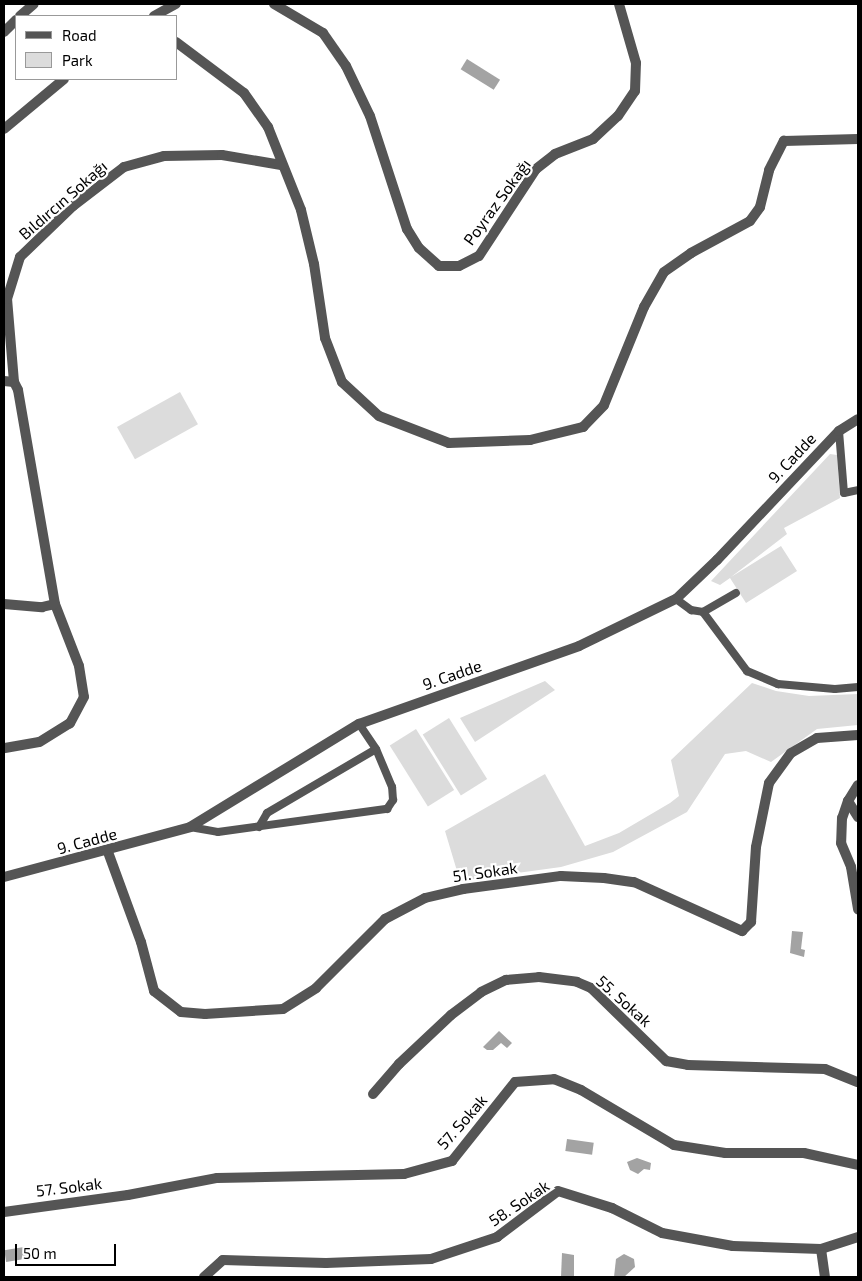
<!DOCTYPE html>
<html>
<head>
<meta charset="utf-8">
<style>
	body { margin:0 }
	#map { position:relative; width:862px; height:1281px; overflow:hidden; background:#fff; font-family:"Exo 2",sans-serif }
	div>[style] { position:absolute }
	.green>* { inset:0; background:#dcdcdc; transform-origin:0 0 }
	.water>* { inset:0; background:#a3a3a3; transform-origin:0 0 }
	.service>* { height:8px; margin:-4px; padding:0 4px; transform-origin:4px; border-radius:4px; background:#555 }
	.minor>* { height:10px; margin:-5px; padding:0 5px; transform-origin:5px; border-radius:5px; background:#555 }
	span { translate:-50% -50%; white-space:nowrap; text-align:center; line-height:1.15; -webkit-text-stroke:4.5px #fff; paint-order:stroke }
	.street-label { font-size:16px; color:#000 }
	.frame { position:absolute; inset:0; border:5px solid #000; pointer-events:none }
	.legend { position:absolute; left:15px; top:15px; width:162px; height:65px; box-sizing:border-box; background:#fff; border:1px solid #999; margin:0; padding:6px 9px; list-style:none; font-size:15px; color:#000 }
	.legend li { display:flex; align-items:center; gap:10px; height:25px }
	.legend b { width:25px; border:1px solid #999 }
	.scale { position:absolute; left:15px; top:1244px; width:101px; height:22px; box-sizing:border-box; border:2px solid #000; border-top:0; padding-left:6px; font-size:15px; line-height:18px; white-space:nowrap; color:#000; -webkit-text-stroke:4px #fff; paint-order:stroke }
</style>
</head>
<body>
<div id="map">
	<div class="green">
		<i style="left:180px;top:392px;width:37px;height:72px;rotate:61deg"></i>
		<i style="clip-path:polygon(830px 454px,837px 455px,840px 498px,784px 528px,787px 534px,731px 577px,781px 546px,797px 571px,746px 603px,730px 578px,720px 585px,711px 581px)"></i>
		<i style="clip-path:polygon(545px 681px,555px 690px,475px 742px,460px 718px)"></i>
		<i style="clip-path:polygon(752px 683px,776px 691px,809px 696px,858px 694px,858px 725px,817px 729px,771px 762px,746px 751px,725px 754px,687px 812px,613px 852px,561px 867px,460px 881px,445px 831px,545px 774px,585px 846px,619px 833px,670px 803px,679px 796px,671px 760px)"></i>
		<i style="left:449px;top:718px;width:72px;height:31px;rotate:58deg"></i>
		<i style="left:416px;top:729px;width:72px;height:31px;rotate:58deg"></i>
	</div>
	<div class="water">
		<i style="left:467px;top:59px;width:39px;height:12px;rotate:32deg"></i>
		<i style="clip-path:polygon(792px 931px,803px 932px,801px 949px,805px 950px,804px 957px,790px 953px)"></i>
		<i style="clip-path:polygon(499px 1031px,512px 1043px,507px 1048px,501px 1043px,493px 1050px,487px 1050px,483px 1047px)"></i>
		<i style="left:567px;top:1139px;width:27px;height:12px;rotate:8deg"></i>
		<i style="clip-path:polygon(637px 1158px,651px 1163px,650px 1170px,644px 1169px,638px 1174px,630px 1170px,627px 1162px)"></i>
		<i style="left:24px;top:1247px;width:12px;height:20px;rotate:81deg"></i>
		<i style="clip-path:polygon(562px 1253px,574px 1255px,574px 1277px,561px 1277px)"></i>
		<i style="clip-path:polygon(624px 1254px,634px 1259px,635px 1267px,624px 1277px,614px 1277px,616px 1259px)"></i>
	</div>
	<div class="service">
		<i style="left:839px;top:431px;width:62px;rotate:85.4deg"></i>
		<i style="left:844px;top:493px;width:14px;rotate:-12deg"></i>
		<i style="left:676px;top:599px;width:19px;rotate:36deg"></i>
		<i style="left:691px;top:610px;width:12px;rotate:9deg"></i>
		<i style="left:703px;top:612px;width:38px;rotate:-30deg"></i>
		<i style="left:703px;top:612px;width:74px;rotate:53.3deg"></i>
		<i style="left:747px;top:671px;width:34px;rotate:23deg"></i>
		<i style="left:778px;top:684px;width:57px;rotate:5deg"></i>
		<i style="left:835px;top:689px;width:23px;rotate:-5deg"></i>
		<i style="left:190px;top:827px;width:28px;rotate:10deg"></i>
		<i style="left:218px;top:832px;width:171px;rotate:-7.8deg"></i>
		<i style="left:387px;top:809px;width:11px;rotate:-56deg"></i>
		<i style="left:393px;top:800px;width:13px;rotate:-94deg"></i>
		<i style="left:392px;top:787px;width:41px;rotate:-112.8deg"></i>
		<i style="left:376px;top:749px;width:30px;rotate:-124deg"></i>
		<i style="left:259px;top:827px;width:16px;rotate:-60deg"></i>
		<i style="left:267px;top:813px;width:126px;rotate:-30.4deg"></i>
	</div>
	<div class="minor">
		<i style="left:274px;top:4px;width:57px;rotate:30.6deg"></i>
		<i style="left:323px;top:33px;width:40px;rotate:55.1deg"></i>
		<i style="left:346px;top:66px;width:55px;rotate:64.4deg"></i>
		<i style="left:370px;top:116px;width:119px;rotate:71.9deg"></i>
		<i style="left:407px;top:229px;width:22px;rotate:58deg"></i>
		<i style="left:419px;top:248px;width:27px;rotate:42deg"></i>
		<i style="left:439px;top:266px;width:20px"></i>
		<i style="left:459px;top:266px;width:22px;rotate:-27deg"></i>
		<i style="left:479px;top:256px;width:104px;rotate:-56.8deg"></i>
		<i style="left:536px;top:169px;width:24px;rotate:-38deg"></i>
		<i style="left:555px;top:154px;width:41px;rotate:-21.5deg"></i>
		<i style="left:593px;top:139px;width:34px;rotate:-43deg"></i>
		<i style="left:618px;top:116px;width:30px;rotate:-56deg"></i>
		<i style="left:635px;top:91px;width:28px;rotate:-88deg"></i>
		<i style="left:636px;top:63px;width:61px;rotate:-106.1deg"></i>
		<i style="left:20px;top:16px;width:18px;rotate:-41deg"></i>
		<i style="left:154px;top:16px;width:25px;rotate:-29deg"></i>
		<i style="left:4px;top:32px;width:17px;rotate:-45deg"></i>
		<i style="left:176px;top:42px;width:85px;rotate:36.9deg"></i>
		<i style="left:244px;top:93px;width:42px;rotate:54.8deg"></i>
		<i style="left:268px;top:127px;width:89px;rotate:68.3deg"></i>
		<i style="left:301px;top:210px;width:56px;rotate:76.5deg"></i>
		<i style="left:314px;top:264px;width:75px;rotate:81.5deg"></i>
		<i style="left:325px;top:338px;width:47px;rotate:68.9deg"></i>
		<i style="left:342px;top:382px;width:50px;rotate:42.6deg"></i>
		<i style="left:379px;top:416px;width:75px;rotate:21.1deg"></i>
		<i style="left:449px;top:443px;width:81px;rotate:-2.1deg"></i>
		<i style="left:530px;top:440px;width:55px;rotate:-13.8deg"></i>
		<i style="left:583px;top:427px;width:30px;rotate:-46deg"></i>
		<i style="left:604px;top:405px;width:106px;rotate:-67.8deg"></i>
		<i style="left:644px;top:307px;width:40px;rotate:-60.3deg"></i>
		<i style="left:664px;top:272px;width:33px;rotate:-35deg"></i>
		<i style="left:691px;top:253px;width:67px;rotate:-28.5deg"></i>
		<i style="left:750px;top:221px;width:17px;rotate:-54deg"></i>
		<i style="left:760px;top:207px;width:38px;rotate:-76deg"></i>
		<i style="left:769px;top:170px;width:33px;rotate:-63deg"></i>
		<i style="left:784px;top:141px;width:74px;rotate:-1.5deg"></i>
		<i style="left:4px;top:129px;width:78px;rotate:-39.8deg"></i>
		<i style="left:4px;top:381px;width:10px;rotate:6deg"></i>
		<i style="left:14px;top:382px;width:9px;rotate:63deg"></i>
		<i style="left:18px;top:390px;width:217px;rotate:80.2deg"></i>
		<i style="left:55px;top:604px;width:66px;rotate:68.8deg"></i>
		<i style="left:79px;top:666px;width:31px;rotate:81deg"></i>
		<i style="left:84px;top:697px;width:30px;rotate:118deg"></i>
		<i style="left:70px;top:723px;width:36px;rotate:148deg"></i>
		<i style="left:39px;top:742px;width:36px;rotate:170deg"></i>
		<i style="left:14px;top:382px;width:83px;rotate:-94.8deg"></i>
		<i style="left:7px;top:299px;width:44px;rotate:-72.8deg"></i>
		<i style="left:20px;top:257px;width:74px;rotate:-43.9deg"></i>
		<i style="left:73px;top:206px;width:64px;rotate:-37.4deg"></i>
		<i style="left:124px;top:167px;width:41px;rotate:-15.4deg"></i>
		<i style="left:164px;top:156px;width:58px;rotate:-1deg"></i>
		<i style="left:222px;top:155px;width:60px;rotate:9.6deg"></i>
		<i style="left:4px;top:604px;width:38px;rotate:5deg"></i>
		<i style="left:42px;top:607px;width:13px;rotate:-13deg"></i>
		<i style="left:858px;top:785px;width:19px;rotate:122deg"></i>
		<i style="left:848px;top:801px;width:19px;rotate:58deg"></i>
		<i style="left:848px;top:801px;width:18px;rotate:109deg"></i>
		<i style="left:842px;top:818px;width:25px;rotate:92deg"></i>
		<i style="left:841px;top:843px;width:26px;rotate:67deg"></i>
		<i style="left:851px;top:867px;width:43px;rotate:80.5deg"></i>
		<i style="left:108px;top:852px;width:96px;rotate:69.9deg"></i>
		<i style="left:141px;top:942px;width:51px;rotate:75.1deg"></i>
		<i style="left:154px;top:991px;width:34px;rotate:38deg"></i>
		<i style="left:181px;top:1012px;width:24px;rotate:5deg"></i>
		<i style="left:205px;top:1014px;width:78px;rotate:-3.7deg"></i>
		<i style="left:283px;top:1009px;width:39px;rotate:-32deg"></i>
		<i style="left:316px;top:988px;width:98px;rotate:-45deg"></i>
		<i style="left:385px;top:919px;width:45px;rotate:-27.7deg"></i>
		<i style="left:425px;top:898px;width:39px;rotate:-13deg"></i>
		<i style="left:463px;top:889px;width:99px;rotate:-7.6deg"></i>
		<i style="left:561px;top:876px;width:43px;rotate:2.7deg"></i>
		<i style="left:604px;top:878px;width:30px;rotate:8deg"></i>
		<i style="left:634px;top:882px;width:119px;rotate:24.4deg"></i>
		<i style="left:742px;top:931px;width:13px;rotate:-45deg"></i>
		<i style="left:751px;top:922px;width:75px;rotate:-86.2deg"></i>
		<i style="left:756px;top:847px;width:65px;rotate:-78.5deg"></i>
		<i style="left:769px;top:783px;width:37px;rotate:-54deg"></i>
		<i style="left:791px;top:753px;width:30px;rotate:-30deg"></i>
		<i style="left:817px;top:738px;width:41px;rotate:-4.2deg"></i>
		<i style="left:4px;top:877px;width:193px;rotate:-15deg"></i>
		<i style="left:190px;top:827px;width:198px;rotate:-31.4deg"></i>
		<i style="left:359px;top:724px;width:233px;rotate:-19.5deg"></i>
		<i style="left:579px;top:646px;width:108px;rotate:-25.9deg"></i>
		<i style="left:676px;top:599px;width:57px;rotate:-43.6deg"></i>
		<i style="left:717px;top:560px;width:178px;rotate:-46.6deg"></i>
		<i style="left:839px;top:431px;width:22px;rotate:-32deg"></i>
		<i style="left:373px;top:1094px;width:40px;rotate:-49deg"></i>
		<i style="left:399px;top:1064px;width:71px;rotate:-43.3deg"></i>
		<i style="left:451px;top:1015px;width:38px;rotate:-37deg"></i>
		<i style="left:481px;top:992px;width:28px;rotate:-26deg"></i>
		<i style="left:506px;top:980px;width:33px;rotate:-5deg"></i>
		<i style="left:539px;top:977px;width:38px;rotate:7deg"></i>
		<i style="left:577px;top:982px;width:15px;rotate:23deg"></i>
		<i style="left:591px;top:988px;width:105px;rotate:44.2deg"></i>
		<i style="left:666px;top:1061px;width:22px;rotate:10deg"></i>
		<i style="left:688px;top:1065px;width:137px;rotate:1.7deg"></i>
		<i style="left:825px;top:1069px;width:35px;rotate:22deg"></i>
		<i style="left:4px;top:1212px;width:125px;rotate:-7.8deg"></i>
		<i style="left:128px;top:1195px;width:91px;rotate:-10.8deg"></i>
		<i style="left:217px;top:1178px;width:187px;rotate:-1.2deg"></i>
		<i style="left:404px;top:1174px;width:50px;rotate:-15.2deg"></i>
		<i style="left:452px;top:1161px;width:101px;rotate:-51.4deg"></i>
		<i style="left:515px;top:1082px;width:39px;rotate:-4deg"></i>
		<i style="left:554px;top:1079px;width:29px;rotate:22deg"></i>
		<i style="left:581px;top:1090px;width:108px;rotate:30.6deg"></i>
		<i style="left:674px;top:1145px;width:52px;rotate:8.9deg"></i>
		<i style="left:725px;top:1153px;width:79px"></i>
		<i style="left:804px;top:1153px;width:55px;rotate:12.5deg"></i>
		<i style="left:821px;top:1249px;width:28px;rotate:82deg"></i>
		<i style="left:204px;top:1277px;width:25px;rotate:-42deg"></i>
		<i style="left:223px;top:1260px;width:103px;rotate:1.7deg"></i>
		<i style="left:326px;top:1263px;width:105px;rotate:-2.2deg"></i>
		<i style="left:431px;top:1259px;width:70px;rotate:-18.4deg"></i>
		<i style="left:497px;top:1237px;width:76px;rotate:-37deg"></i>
		<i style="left:558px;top:1191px;width:57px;rotate:17.5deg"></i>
		<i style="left:612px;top:1208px;width:56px;rotate:26.6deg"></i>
		<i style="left:662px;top:1233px;width:72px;rotate:10.4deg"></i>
		<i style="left:733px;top:1246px;width:88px;rotate:2deg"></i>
		<i style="left:821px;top:1249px;width:39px;rotate:-18deg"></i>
	</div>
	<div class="street-label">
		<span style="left:63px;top:200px;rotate:-41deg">Bıldırcın Sokağı</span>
		<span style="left:497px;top:202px;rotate:-54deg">Poyraz Sokağı</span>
		<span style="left:792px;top:458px;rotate:-47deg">9. Cadde</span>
		<span style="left:452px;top:675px;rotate:-19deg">9. Cadde</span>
		<span style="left:87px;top:841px;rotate:-15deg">9. Cadde</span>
		<span style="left:485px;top:872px;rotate:-8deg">51. Sokak</span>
		<span style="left:624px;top:1001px;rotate:42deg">55. Sokak</span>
		<span style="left:462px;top:1122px;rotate:-49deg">57. Sokak</span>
		<span style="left:69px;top:1187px;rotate:-7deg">57. Sokak</span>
		<span style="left:519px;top:1203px;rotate:-34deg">58. Sokak</span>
	</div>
	<div class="frame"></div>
	<ul class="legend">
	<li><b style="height:6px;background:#555"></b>Road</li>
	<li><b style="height:14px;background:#dcdcdc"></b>Park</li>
	</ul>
	<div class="scale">50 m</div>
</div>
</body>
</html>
